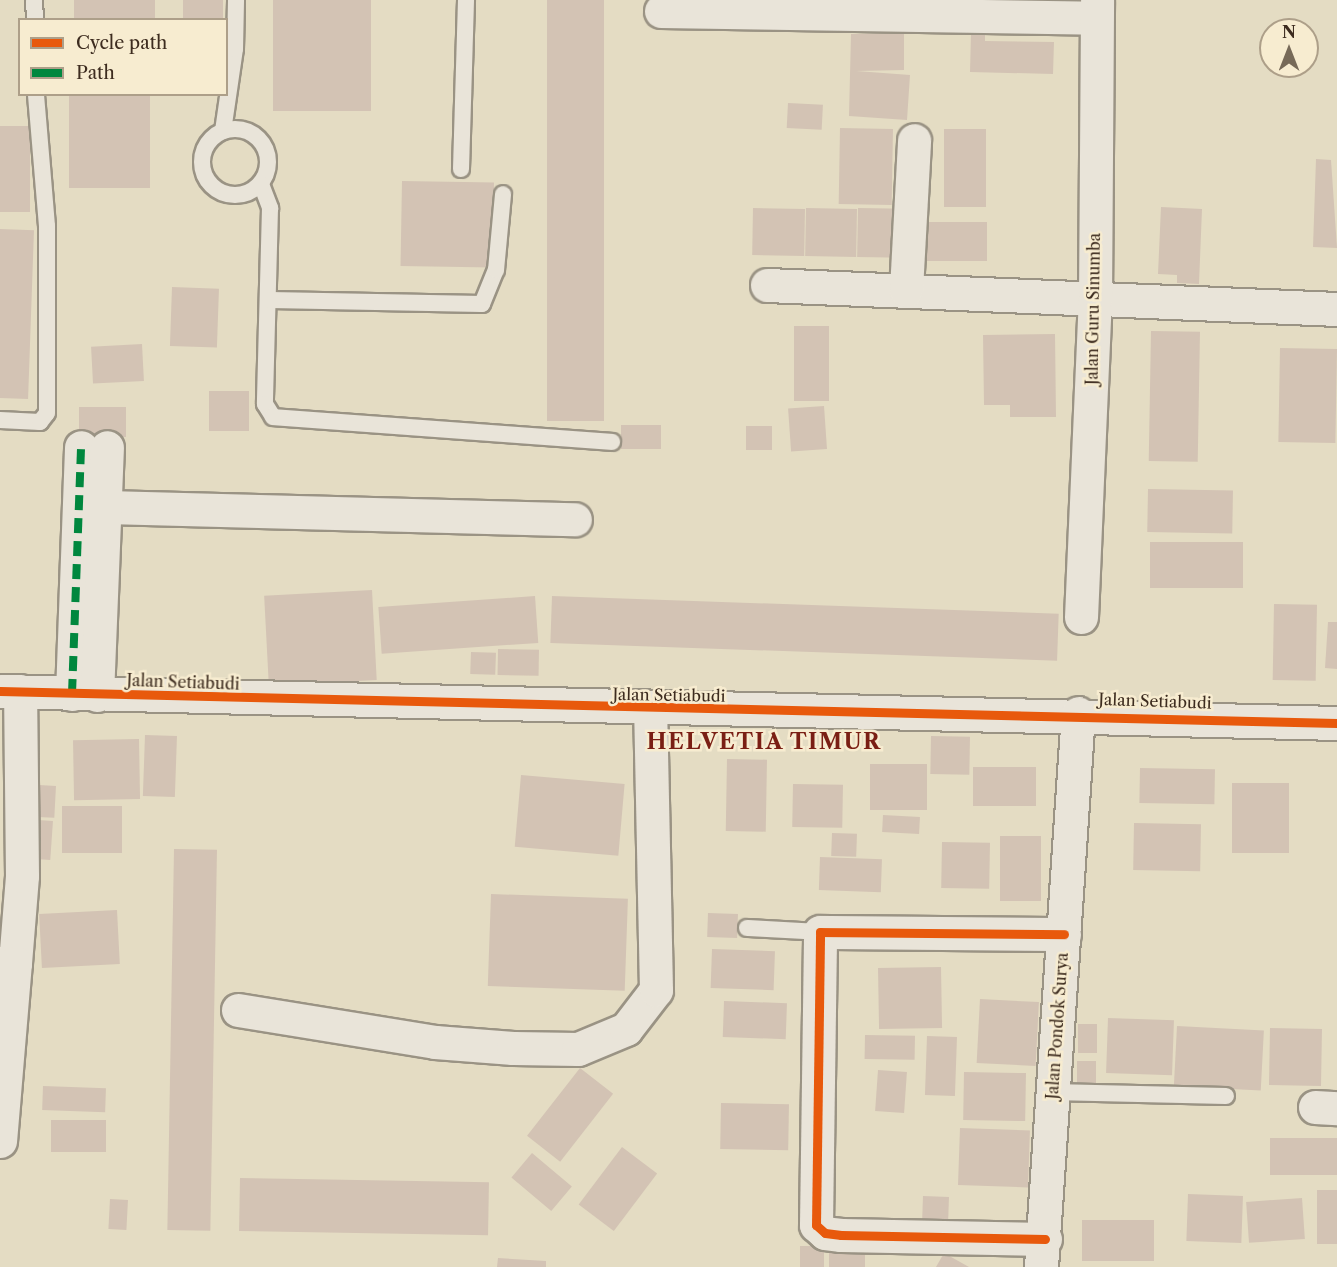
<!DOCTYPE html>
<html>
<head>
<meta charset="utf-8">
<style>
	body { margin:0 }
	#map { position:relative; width:1337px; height:1267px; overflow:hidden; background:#e4dcc3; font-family:"Libre Caslon Text",serif }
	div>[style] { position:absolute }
	.building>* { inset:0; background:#d3c3b4; transform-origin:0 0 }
	.roads { filter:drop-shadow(2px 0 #9a9384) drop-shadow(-2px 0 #9a9384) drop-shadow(0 2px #9a9384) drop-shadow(0 -2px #9a9384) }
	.service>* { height:16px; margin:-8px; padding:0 8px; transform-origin:8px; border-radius:8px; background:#e9e4d9 }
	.service>.ring { margin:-8px; padding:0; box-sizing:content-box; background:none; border:16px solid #e9e4d9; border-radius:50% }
	.minor>* { height:33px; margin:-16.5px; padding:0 16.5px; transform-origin:16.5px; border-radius:16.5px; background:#e9e4d9 }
	.tertiary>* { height:33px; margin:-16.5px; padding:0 16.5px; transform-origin:16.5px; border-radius:16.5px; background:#e9e4d9 }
	.quiet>* { height:8px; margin-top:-4px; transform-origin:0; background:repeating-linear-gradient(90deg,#00873e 0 15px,transparent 0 23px) }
	.cycleway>* { height:9px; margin:-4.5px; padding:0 4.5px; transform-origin:4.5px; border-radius:4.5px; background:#e8590c }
	span { translate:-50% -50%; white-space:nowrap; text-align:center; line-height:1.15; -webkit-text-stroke:5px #f7ecd0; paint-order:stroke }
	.street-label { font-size:16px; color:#3d2c1f }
	.district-label { font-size:22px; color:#7a1f14; font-weight:700; letter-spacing:1.5px }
	.legend { position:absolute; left:18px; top:18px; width:210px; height:78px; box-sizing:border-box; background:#f7ecd0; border:2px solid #ad9f89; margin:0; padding:8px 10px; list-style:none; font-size:18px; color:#3d2c1f }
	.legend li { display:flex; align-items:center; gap:12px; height:30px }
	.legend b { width:30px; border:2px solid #ad9f89 }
	.north { position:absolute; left:1259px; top:18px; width:60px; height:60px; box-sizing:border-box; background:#f7ecd0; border:2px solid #ad9f89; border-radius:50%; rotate:0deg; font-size:16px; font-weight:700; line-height:24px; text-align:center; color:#3d2c1f }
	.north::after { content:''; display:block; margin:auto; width:21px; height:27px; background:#776a58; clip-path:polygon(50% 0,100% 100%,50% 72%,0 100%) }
</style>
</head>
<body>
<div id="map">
	<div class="building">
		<i style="left:74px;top:0;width:81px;height:20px"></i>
		<i style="left:183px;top:0;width:40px;height:20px"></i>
		<i style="left:273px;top:0;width:98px;height:111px"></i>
		<i style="left:547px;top:0;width:57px;height:421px"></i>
		<i style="clip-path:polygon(904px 33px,904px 70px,856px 71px,910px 75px,907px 120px,849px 116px,851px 34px)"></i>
		<i style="clip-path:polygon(971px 33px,985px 33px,985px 41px,1054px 42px,1053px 74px,970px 72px)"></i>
		<i style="left:69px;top:94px;width:81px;height:94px"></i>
		<i style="left:788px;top:103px;width:35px;height:25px;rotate:3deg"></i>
		<i style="left:0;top:126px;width:30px;height:86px"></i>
		<i style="left:840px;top:128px;width:53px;height:76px;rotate:1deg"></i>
		<i style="left:944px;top:129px;width:42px;height:78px"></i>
		<i style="clip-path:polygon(1316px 159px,1331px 160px,1337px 248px,1313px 247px)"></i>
		<i style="left:402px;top:181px;width:92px;height:85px;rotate:1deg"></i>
		<i style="clip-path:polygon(1161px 207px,1202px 209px,1199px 284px,1177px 283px,1177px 275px,1158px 274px)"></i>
		<i style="left:753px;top:208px;width:52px;height:47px;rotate:1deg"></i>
		<i style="left:806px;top:208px;width:51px;height:48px;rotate:1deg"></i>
		<i style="left:858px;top:208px;width:48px;height:49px;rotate:1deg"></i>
		<i style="left:924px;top:222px;width:63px;height:39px"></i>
		<i style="left:0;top:229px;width:34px;height:169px;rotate:2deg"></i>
		<i style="left:172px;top:287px;width:47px;height:59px;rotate:2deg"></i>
		<i style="left:794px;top:326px;width:35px;height:75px"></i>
		<i style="left:1151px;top:331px;width:49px;height:130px;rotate:1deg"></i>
		<i style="clip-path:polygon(1055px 334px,1056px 417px,1010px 417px,1010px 405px,984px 405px,983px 335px)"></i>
		<i style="left:142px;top:344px;width:37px;height:51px;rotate:87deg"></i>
		<i style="left:1280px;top:348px;width:57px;height:94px;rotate:1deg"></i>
		<i style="left:209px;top:391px;width:40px;height:40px"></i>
		<i style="left:824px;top:406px;width:43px;height:36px;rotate:86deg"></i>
		<i style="left:79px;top:407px;width:47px;height:30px"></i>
		<i style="left:621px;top:425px;width:40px;height:24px"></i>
		<i style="left:746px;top:426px;width:26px;height:24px"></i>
		<i style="left:1148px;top:489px;width:85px;height:43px;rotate:1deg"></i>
		<i style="left:1243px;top:542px;width:46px;height:93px;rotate:90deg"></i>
		<i style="left:372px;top:590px;width:90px;height:108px;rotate:87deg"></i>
		<i style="left:535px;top:596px;width:47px;height:157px;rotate:86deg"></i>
		<i style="left:552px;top:596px;width:507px;height:47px;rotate:2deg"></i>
		<i style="left:1274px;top:604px;width:43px;height:76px;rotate:1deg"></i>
		<i style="clip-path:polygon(1328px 622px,1337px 622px,1337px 669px,1325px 668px)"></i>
		<i style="left:498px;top:649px;width:41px;height:26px;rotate:1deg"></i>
		<i style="left:471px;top:652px;width:25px;height:22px;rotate:2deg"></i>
		<i style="left:145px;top:735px;width:32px;height:61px;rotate:2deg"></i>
		<i style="left:931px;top:736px;width:39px;height:38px;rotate:1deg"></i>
		<i style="left:139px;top:739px;width:60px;height:66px;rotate:89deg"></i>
		<i style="left:727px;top:759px;width:40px;height:72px;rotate:1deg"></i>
		<i style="left:870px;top:764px;width:57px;height:46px"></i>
		<i style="left:973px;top:767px;width:63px;height:39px"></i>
		<i style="left:1140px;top:768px;width:75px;height:35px;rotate:1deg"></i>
		<i style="left:521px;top:775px;width:104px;height:72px;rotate:5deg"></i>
		<i style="left:1232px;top:783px;width:57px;height:70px"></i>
		<i style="left:793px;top:784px;width:50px;height:43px;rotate:1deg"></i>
		<i style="left:39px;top:785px;width:17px;height:32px;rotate:3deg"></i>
		<i style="left:122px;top:806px;width:47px;height:60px;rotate:90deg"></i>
		<i style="left:883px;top:815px;width:37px;height:17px;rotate:3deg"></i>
		<i style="left:38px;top:820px;width:15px;height:39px;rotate:4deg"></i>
		<i style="left:1134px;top:823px;width:67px;height:47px;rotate:1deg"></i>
		<i style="left:832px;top:833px;width:25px;height:23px;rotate:2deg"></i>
		<i style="left:1000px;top:836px;width:41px;height:65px"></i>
		<i style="left:942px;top:842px;width:48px;height:46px;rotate:1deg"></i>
		<i style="left:174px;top:849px;width:43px;height:381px;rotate:1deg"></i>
		<i style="left:820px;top:857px;width:62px;height:33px;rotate:2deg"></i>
		<i style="left:491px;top:894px;width:137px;height:92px;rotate:2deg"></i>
		<i style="left:117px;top:910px;width:54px;height:78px;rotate:87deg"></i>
		<i style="left:708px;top:913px;width:30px;height:24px;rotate:2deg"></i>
		<i style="left:712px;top:949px;width:63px;height:39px;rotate:2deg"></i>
		<i style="left:941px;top:967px;width:61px;height:63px;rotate:89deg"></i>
		<i style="left:980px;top:999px;width:59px;height:64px;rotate:3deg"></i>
		<i style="left:724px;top:1001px;width:63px;height:36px;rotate:2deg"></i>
		<i style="left:1108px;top:1018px;width:66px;height:55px;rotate:2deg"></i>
		<i style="left:1078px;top:1024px;width:19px;height:29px"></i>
		<i style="left:1177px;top:1026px;width:87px;height:60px;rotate:3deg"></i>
		<i style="left:1270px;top:1028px;width:52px;height:57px;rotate:1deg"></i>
		<i style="left:865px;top:1035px;width:50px;height:24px;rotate:1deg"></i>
		<i style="left:927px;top:1036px;width:30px;height:59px;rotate:2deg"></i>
		<i style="left:1077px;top:1061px;width:19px;height:23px"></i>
		<i style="left:580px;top:1068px;width:42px;height:86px;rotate:38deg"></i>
		<i style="left:878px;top:1070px;width:29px;height:41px;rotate:4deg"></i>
		<i style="left:964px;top:1072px;width:62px;height:48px;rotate:1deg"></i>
		<i style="left:43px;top:1086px;width:63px;height:24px;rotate:2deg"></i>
		<i style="left:721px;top:1103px;width:68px;height:46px;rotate:1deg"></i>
		<i style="left:51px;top:1120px;width:55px;height:32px"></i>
		<i style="left:960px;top:1128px;width:70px;height:57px;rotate:2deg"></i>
		<i style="left:1270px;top:1138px;width:67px;height:37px"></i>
		<i style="left:622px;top:1147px;width:44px;height:72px;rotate:37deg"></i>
		<i style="left:532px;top:1153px;width:52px;height:32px;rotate:40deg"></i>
		<i style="left:240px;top:1178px;width:249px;height:53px;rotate:1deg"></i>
		<i style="left:1337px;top:1190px;width:54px;height:20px;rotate:90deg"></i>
		<i style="left:1188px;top:1194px;width:55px;height:47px;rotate:2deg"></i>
		<i style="left:923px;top:1196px;width:26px;height:31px;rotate:2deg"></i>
		<i style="left:1302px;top:1198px;width:41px;height:56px;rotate:86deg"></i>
		<i style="left:110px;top:1199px;width:18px;height:30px;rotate:3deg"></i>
		<i style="left:1082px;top:1220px;width:72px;height:41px"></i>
		<i style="left:829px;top:1242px;width:36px;height:25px"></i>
		<i style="left:800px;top:1246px;width:24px;height:21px"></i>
		<i style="clip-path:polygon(944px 1253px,969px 1267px,936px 1267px)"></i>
		<i style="clip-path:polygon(498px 1258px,546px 1261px,546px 1267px,497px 1267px)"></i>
	</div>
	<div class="roads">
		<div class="service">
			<i style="left:34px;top:0;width:20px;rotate:87deg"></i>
			<i class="ring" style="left:202px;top:129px;width:50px;height:50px"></i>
			<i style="left:223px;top:131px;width:83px;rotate:-81.7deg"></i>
			<i style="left:235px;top:49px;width:49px;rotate:-88.8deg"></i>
			<i style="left:461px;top:169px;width:169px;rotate:-88.3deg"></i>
			<i style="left:261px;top:184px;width:26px;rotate:69deg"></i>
			<i style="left:270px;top:208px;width:196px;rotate:91.5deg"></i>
			<i style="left:265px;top:404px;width:15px;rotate:58deg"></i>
			<i style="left:273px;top:417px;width:340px;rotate:4.2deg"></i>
			<i style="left:270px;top:300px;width:212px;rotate:1.1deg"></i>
			<i style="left:482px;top:304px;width:37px;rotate:-68deg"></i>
			<i style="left:496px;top:270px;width:76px;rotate:-84.7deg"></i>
			<i style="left:0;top:420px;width:40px;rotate:2.9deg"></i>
			<i style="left:40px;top:422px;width:11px;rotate:-52deg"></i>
			<i style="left:47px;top:413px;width:187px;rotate:-90deg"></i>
			<i style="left:47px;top:226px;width:132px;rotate:-94.8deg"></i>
			<i style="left:747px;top:928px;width:73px;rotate:3.1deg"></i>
			<i style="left:1052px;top:1092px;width:174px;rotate:1.3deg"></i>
		</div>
		<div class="minor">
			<i style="left:661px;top:11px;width:435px;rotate:0.9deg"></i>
			<i style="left:767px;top:285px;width:571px;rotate:2.41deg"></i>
			<i style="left:906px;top:290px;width:150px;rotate:-86.9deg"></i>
			<i style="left:104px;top:507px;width:471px;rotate:1.5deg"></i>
			<i style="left:1081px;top:617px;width:318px;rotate:-87.5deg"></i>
			<i style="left:1095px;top:299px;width:299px;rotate:-89.6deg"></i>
			<i style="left:72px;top:694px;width:247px;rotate:-87.9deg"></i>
			<i style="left:97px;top:695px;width:248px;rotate:-87.7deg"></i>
			<i style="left:0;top:963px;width:15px"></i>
			<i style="left:15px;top:963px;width:87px;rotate:-85.4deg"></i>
			<i style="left:22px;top:876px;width:185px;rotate:-90.6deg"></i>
			<i style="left:238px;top:1010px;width:200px;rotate:9.2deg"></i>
			<i style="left:435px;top:1042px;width:78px;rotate:4.4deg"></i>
			<i style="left:513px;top:1048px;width:65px;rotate:0.9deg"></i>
			<i style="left:578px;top:1049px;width:52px;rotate:-22.6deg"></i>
			<i style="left:626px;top:1029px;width:49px;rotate:-52.4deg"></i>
			<i style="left:656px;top:990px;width:280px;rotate:-91.2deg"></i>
			<i style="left:1315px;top:1107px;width:22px;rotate:3deg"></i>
			<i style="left:0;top:1141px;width:179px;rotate:-85.2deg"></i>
			<i style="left:1045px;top:1239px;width:204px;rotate:-178.9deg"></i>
			<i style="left:841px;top:1235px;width:16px;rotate:-173deg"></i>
			<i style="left:825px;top:1233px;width:12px;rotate:-138deg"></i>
			<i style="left:816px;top:1225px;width:293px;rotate:-89.2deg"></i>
			<i style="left:820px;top:932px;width:244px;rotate:0.5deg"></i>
		</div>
		<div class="tertiary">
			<i style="left:0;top:691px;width:1337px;rotate:1.37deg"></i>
			<i style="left:1041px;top:1267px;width:555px;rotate:-86.18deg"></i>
		</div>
	</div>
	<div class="quiet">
		<i style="left:72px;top:694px;width:247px;rotate:-87.9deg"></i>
	</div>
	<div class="cycleway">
		<i style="left:0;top:691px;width:1337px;rotate:1.37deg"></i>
		<i style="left:1045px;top:1239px;width:204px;rotate:-178.9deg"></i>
		<i style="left:841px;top:1235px;width:16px;rotate:-173deg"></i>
		<i style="left:825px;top:1233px;width:12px;rotate:-138deg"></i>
		<i style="left:816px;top:1225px;width:293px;rotate:-89.2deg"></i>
		<i style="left:820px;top:932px;width:244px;rotate:0.5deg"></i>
	</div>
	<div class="street-label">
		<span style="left:1093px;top:309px;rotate:-89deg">Jalan Guru Sinumba</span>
		<span style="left:183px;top:682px;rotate:2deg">Jalan Setiabudi</span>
		<span style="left:669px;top:695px;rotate:1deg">Jalan Setiabudi</span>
		<span style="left:1155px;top:701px;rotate:2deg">Jalan Setiabudi</span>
		<span style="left:1057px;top:1026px;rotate:-86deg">Jalan Pondok Surya</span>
	</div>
	<div class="district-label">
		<span style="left:764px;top:742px">HELVETIA TIMUR</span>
	</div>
	<ul class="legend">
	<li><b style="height:8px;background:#e8590c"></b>Cycle path</li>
	<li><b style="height:8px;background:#00873e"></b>Path</li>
	</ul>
	<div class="north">N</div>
</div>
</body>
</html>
